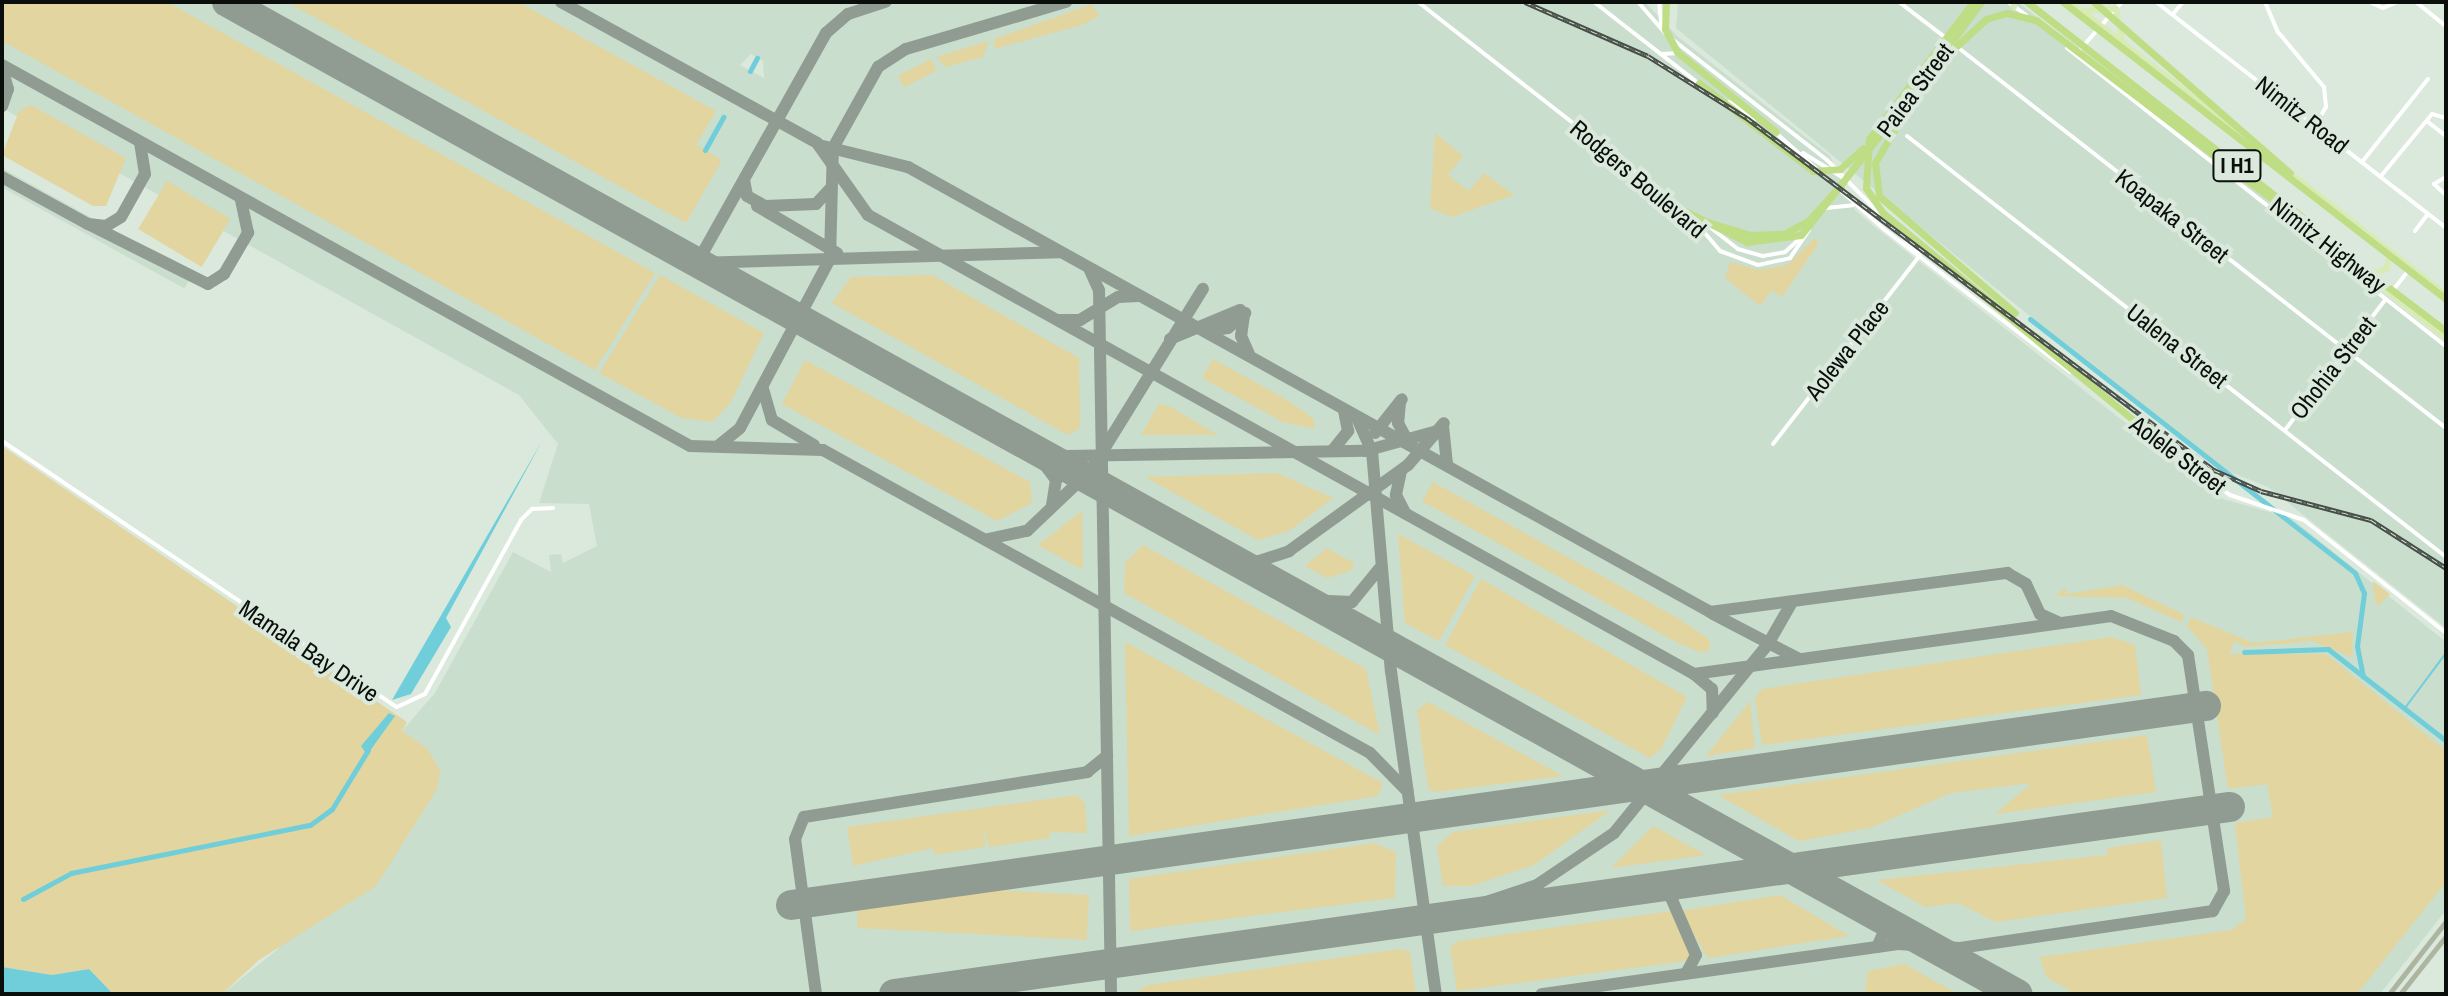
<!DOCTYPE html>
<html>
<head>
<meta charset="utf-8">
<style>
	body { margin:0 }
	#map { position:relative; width:2448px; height:996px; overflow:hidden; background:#dbe9dd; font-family:"Archivo Narrow",sans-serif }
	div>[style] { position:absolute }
	.built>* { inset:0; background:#c9decd; transform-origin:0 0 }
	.green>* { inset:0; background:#e2d59f; transform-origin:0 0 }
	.water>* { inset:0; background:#6fced9 }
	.stream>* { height:2px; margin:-1px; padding:0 1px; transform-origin:1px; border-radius:1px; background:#6fced9 }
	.canal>* { height:5px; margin:-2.5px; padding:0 2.5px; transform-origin:2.5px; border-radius:2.5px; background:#6fced9 }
	.taxiway>* { height:12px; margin:-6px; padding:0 6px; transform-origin:6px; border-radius:6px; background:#909b92 }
	.runway>* { height:30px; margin:-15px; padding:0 15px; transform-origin:15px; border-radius:15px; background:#909b92 }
	.street>* { height:4px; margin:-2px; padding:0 2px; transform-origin:2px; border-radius:2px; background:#fff }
	.secondary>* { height:5px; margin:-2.5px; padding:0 2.5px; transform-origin:2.5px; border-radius:2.5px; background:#adb5a1 }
	.primary>* { height:6px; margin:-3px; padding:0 3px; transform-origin:3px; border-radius:3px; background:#d9ebb5 }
	.highway>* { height:7px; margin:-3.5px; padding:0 3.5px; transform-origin:3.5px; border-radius:3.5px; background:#bfdd84 }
	.rail>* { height:5px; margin-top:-2.5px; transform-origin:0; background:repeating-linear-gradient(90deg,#dbe9dd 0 6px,#464d47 0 12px); box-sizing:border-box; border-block:2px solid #464d47 }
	span { translate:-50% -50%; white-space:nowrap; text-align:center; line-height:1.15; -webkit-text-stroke:8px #dbe9dd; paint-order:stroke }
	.shield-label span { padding:2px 6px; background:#dbe9dd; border:2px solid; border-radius:6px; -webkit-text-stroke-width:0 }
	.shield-label { font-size:22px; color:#0a0f0b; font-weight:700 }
	.street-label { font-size:24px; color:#0a0f0b }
	.frame { position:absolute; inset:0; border:4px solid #0a0f0b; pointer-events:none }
</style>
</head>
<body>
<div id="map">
	<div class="built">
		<i style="clip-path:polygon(evenodd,2px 2px,1645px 2px,1677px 36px,1830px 156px,1855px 210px,1875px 227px,2223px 499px,2291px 518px,2446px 642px,2446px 910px,2380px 994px,222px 994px,278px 949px,427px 748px,402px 731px,435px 693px,513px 552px,551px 572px,549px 555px,561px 554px,563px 563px,597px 546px,589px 504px,539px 503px,558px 444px,519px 395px,2px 108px,2px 2px,751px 54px,763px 61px,764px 78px,740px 65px,751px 54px)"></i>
		<i style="clip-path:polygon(1678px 2px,2018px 2px,2446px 343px,2446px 628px,2268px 487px,2213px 465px,1676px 28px)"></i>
		<i style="left:2px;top:168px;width:218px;height:17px;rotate:29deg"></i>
	</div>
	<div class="green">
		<i style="clip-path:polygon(2px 2px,167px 2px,655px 273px,595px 370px,2px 41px)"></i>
		<i style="clip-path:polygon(287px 2px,518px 2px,716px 111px,696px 145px,722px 160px,686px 223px)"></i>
		<i style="clip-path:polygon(1092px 4px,1099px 16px,1082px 25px,994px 49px,994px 39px)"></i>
		<i style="clip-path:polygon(989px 41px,983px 57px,945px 67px,936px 57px)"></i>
		<i style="left:931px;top:59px;width:13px;height:37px;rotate:63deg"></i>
		<i style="clip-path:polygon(31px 105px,126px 158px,106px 206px,93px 206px,2px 155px,19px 111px)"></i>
		<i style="clip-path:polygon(1435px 133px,1463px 156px,1448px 175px,1469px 191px,1484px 173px,1514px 195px,1452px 217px,1430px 208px)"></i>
		<i style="left:167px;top:181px;width:74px;height:56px;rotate:31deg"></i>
		<i style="clip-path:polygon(1815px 238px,1819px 243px,1782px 297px,1772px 290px,1760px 306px,1725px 278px,1730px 262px,1758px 270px,1787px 265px)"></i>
		<i style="clip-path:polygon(660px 275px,764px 333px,731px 402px,712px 422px,682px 418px,599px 373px)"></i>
		<i style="clip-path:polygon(932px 275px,1079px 358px,1080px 428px,1068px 435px,832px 303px,851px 277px)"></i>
		<i style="clip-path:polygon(1213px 359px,1284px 398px,1313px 418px,1315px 429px,1283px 422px,1202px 378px)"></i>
		<i style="clip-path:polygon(805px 360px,1030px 482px,1032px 503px,997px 521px,782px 404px)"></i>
		<i style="clip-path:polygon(1159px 404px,1169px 406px,1218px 435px,1141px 435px)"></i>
		<i style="clip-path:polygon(2px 446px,407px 722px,402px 731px,427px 748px,440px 770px,437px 789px,376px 886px,259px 960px,222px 994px,113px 994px,89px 969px,52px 975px,2px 967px)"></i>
		<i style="clip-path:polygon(1277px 473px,1333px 498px,1289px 531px,1258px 540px,1145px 477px)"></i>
		<i style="clip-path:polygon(1433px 482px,1681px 620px,1710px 640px,1710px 649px,1702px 653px,1676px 642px,1422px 501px)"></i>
		<i style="clip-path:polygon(1082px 511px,1083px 568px,1081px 569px,1038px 545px)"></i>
		<i style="clip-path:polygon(1398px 534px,1475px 576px,1439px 641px,1405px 623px)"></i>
		<i style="clip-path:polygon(1143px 545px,1366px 669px,1380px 735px,1124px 593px,1125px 563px)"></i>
		<i style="clip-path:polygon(1327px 548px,1355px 564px,1350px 571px,1327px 578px,1305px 566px)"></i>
		<i style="clip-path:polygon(1481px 579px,1687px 697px,1661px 749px,1650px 758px,1445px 645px)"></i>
		<i style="clip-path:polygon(2373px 581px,2390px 594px,2379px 606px,2375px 602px)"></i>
		<i style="clip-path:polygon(2122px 585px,2185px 615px,2181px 622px,2127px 598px,2055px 596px,2065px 588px,2067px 594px)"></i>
		<i style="clip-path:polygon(2191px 617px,2253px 643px,2353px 632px,2352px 657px,2312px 641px,2245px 647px,2235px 641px,2229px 654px,2326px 654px,2446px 751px,2446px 882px,2357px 994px,2076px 994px,2046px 977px,2040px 957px,2231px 930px,2246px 919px,2235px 823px,2273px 817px,2267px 784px,2228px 789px,2207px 649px,2187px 626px)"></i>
		<i style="clip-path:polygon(2111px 637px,2135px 645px,2141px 695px,1762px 745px,1755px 698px,1762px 689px)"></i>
		<i style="clip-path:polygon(1125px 642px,1383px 783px,1378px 796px,1129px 836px)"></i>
		<i style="clip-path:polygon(1750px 701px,1755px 748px,1706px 756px)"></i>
		<i style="clip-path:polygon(1428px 702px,1563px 776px,1435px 792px,1428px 788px,1417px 710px)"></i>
		<i style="clip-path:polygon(2147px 735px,2156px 792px,1995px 814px,2032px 783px,1951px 793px,1870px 828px,1799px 841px,1718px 795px)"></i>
		<i style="clip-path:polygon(1076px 795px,1085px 803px,1087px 833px,1050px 832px,1050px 838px,989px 847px,984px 829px,985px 847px,934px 855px,933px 848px,853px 866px,847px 827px)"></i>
		<i style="clip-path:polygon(1611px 810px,1534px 865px,1471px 886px,1443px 886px,1437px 846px,1453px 832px)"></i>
		<i style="clip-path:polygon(1653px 826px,1706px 855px,1611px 868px)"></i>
		<i style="clip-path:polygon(2161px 840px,2167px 898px,1996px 922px,1958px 903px,1925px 907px,1877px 880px,2107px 855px,2108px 848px)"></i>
		<i style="clip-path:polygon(1374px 843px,1396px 852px,1395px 898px,1130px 931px,1129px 879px)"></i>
		<i style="left:1089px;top:895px;width:45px;height:230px;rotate:93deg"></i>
		<i style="clip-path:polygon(1780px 895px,1849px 936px,1708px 958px,1680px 911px)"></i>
		<i style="clip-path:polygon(1672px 911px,1691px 954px,1686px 961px,1457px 991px,1450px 947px,1459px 941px)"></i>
		<i style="clip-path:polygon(1400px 949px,1410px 952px,1416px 994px,1134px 994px,1147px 985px)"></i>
		<i style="clip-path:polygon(1904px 964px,1958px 994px,1865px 994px,1868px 971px)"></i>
	</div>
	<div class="water">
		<i style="clip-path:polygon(542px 441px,446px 618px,451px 627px,411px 694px,392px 700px)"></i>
		<i style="clip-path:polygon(389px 713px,395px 716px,367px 755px,361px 746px)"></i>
		<i style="clip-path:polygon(2px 967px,52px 975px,89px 969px,113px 994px,2px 994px)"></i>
	</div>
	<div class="stream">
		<i style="left:2405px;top:708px;width:69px;rotate:-53.3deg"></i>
	</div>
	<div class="canal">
		<i style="left:750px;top:71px;width:15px;rotate:-62deg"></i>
		<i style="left:705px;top:150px;width:38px;rotate:-61deg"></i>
		<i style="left:2030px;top:319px;width:412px;rotate:38deg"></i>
		<i style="left:2355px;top:573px;width:22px;rotate:66deg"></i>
		<i style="left:2364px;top:593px;width:53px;rotate:97.5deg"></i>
		<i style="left:2357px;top:646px;width:31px;rotate:79deg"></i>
		<i style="left:2244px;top:652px;width:84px;rotate:-2deg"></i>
		<i style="left:2328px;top:649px;width:150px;rotate:37.9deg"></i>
		<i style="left:23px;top:899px;width:55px;rotate:-28.4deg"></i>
		<i style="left:71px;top:873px;width:244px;rotate:-11.4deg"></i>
		<i style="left:310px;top:825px;width:27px;rotate:-36deg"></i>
		<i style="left:332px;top:809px;width:69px;rotate:-58.6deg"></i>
	</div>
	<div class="taxiway">
		<i style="left:561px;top:2px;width:292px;rotate:28.8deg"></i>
		<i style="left:817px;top:143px;width:88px;rotate:54.7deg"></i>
		<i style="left:868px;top:215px;width:945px;rotate:29.06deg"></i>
		<i style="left:1694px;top:674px;width:421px;rotate:-7.9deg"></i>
		<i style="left:2111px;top:616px;width:68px;rotate:21.6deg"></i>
		<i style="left:2174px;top:641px;width:20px;rotate:45deg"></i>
		<i style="left:2188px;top:655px;width:239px;rotate:81.3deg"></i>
		<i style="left:2224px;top:891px;width:23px;rotate:119deg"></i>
		<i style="left:2213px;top:911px;width:257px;rotate:171.7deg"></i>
		<i style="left:1959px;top:948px;width:61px;rotate:-176.2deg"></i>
		<i style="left:1898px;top:944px;width:360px;rotate:172deg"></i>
		<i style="left:2px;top:65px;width:786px;rotate:28.98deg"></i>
		<i style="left:690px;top:446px;width:133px;rotate:1.7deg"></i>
		<i style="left:823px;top:450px;width:625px;rotate:28.98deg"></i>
		<i style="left:1370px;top:753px;width:54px;rotate:45.7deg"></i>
		<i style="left:2px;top:67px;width:23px;rotate:75deg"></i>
		<i style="left:8px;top:89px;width:18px;rotate:109deg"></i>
		<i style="left:819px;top:145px;width:92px;rotate:13.9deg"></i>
		<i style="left:908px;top:167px;width:917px;rotate:29.02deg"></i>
		<i style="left:1710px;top:612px;width:300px;rotate:-7.5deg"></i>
		<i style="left:2007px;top:573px;width:22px;rotate:30deg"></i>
		<i style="left:2026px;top:584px;width:33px;rotate:65deg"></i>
		<i style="left:2040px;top:614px;width:20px;rotate:24deg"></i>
		<i style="left:2px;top:177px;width:98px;rotate:28.7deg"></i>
		<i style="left:88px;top:224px;width:18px;rotate:6deg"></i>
		<i style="left:106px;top:226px;width:17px;rotate:-31deg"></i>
		<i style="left:121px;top:217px;width:49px;rotate:-60.8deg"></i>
		<i style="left:145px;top:174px;width:31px;rotate:-99deg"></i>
		<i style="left:744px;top:180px;width:16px;rotate:79deg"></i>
		<i style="left:747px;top:196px;width:21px;rotate:29deg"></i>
		<i style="left:765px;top:206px;width:51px;rotate:-2.2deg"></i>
		<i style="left:816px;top:204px;width:22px;rotate:-47deg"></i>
		<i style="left:757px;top:206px;width:93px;rotate:30.4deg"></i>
		<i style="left:88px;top:224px;width:134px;rotate:26.6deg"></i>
		<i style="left:208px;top:284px;width:19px;rotate:-32deg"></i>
		<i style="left:224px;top:274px;width:48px;rotate:-59.7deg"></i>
		<i style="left:248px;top:233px;width:35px;rotate:-102deg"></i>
		<i style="left:697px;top:263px;width:362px;rotate:-1.7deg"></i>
		<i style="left:697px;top:263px;width:264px;rotate:-60.7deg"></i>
		<i style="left:826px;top:33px;width:29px;rotate:-41deg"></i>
		<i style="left:848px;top:14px;width:40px;rotate:-18deg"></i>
		<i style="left:1089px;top:268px;width:24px;rotate:66deg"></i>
		<i style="left:1099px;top:290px;width:704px;rotate:89.02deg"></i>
		<i style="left:1244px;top:315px;width:21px;rotate:98deg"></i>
		<i style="left:1241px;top:336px;width:20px;rotate:66deg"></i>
		<i style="left:1059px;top:320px;width:21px"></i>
		<i style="left:1080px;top:320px;width:44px;rotate:-31.2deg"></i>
		<i style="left:1118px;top:297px;width:20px;rotate:-3deg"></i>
		<i style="left:1207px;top:331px;width:21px;rotate:-8deg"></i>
		<i style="left:1228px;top:328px;width:23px;rotate:-41deg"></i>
		<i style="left:1170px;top:339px;width:76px;rotate:-22.5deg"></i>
		<i style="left:763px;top:389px;width:32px;rotate:74deg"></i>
		<i style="left:772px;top:420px;width:49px;rotate:30.8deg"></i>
		<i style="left:1400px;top:402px;width:21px;rotate:95deg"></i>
		<i style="left:1398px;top:423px;width:24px;rotate:62deg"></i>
		<i style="left:1357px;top:418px;width:36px;rotate:66deg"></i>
		<i style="left:1372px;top:451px;width:221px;rotate:85.1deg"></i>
		<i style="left:1391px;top:671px;width:326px;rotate:82.1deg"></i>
		<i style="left:1443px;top:426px;width:39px;rotate:84deg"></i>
		<i style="left:1375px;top:433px;width:43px;rotate:-51.5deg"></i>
		<i style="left:718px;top:446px;width:28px;rotate:-39deg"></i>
		<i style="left:740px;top:428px;width:191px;rotate:-62deg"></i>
		<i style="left:830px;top:259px;width:111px;rotate:-88.5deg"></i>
		<i style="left:833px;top:148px;width:93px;rotate:-60.9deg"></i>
		<i style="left:878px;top:67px;width:33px;rotate:-33deg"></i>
		<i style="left:906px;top:49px;width:167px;rotate:-16.4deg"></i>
		<i style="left:1030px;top:447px;width:37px;rotate:14deg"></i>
		<i style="left:1066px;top:456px;width:299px;rotate:-1deg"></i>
		<i style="left:1365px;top:451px;width:75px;rotate:-15.5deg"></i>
		<i style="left:1332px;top:451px;width:26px;rotate:-51deg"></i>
		<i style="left:1348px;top:431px;width:21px;rotate:-101deg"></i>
		<i style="left:1035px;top:452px;width:35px;rotate:53deg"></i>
		<i style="left:1056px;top:480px;width:25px;rotate:99deg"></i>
		<i style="left:1401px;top:471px;width:25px;rotate:102deg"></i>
		<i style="left:1396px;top:495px;width:20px;rotate:63deg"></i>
		<i style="left:988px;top:539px;width:40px;rotate:-12deg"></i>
		<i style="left:1027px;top:531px;width:88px;rotate:-43.6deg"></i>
		<i style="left:1091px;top:470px;width:213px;rotate:-58.3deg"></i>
		<i style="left:1219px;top:552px;width:38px;rotate:15deg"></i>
		<i style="left:1256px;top:562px;width:35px;rotate:-18deg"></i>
		<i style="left:1289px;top:551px;width:147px;rotate:-35.9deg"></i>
		<i style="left:1408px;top:465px;width:55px;rotate:-49.4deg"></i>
		<i style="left:1306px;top:600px;width:46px;rotate:2.5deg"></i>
		<i style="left:1352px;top:602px;width:43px;rotate:-50.7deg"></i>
		<i style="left:1713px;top:614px;width:97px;rotate:27.6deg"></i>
		<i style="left:1694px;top:674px;width:23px;rotate:40deg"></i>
		<i style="left:1712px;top:689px;width:24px;rotate:88deg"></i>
		<i style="left:1666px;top:886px;width:75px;rotate:66.5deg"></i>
		<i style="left:1696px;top:955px;width:21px;rotate:118deg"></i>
		<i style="left:1858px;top:906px;width:35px;rotate:37deg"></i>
		<i style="left:1886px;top:927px;width:22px;rotate:114deg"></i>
		<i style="left:1438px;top:918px;width:104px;rotate:-18.4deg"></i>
		<i style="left:1537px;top:885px;width:93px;rotate:-34deg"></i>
		<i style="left:1614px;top:833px;width:244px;rotate:-50.8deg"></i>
		<i style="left:1768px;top:644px;width:46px;rotate:-60.1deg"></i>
		<i style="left:816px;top:994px;width:156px;rotate:-97.7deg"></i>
		<i style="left:795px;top:839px;width:24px;rotate:-68deg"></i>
		<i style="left:804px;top:817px;width:287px;rotate:-9deg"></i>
		<i style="left:1087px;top:772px;width:26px;rotate:-39deg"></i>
	</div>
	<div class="runway">
		<i style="left:227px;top:2px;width:2047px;rotate:28.99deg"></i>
		<i style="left:791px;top:905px;width:1429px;rotate:-8.01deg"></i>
		<i style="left:894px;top:994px;width:1349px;rotate:-7.97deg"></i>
	</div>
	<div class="street">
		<i style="left:1418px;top:2px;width:338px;rotate:38deg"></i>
		<i style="left:1594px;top:2px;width:132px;rotate:37.9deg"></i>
		<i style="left:1638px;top:2px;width:41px;rotate:48.9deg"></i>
		<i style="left:1659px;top:2px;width:27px;rotate:84deg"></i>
		<i style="left:1899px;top:2px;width:59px;rotate:37.5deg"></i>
		<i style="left:2008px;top:2px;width:22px;rotate:36deg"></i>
		<i style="left:2156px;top:2px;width:368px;rotate:37.9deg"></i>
		<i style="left:2265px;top:2px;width:33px;rotate:67deg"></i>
		<i style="left:2278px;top:32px;width:72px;rotate:50.1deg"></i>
		<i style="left:2324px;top:87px;width:20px;rotate:84deg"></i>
		<i style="left:2326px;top:107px;width:21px;rotate:121deg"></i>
		<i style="left:2370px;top:2px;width:14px;rotate:25deg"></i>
		<i style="left:2383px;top:8px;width:16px;rotate:-22deg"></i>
		<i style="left:2416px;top:2px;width:38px;rotate:39deg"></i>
		<i style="left:2173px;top:14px;width:16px;rotate:-50deg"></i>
		<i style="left:1672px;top:39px;width:197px;rotate:38deg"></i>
		<i style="left:1827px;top:160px;width:130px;rotate:45.6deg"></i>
		<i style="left:1956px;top:46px;width:621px;rotate:37.94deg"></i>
		<i style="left:2067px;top:48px;width:482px;rotate:38.2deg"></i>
		<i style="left:2077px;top:53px;width:68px;rotate:-48.6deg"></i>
		<i style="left:1661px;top:54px;width:19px;rotate:-3deg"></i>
		<i style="left:1729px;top:102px;width:31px;rotate:33deg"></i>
		<i style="left:2428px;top:122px;width:23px;rotate:38deg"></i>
		<i style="left:1776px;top:133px;width:146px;rotate:41.7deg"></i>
		<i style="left:1885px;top:230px;width:233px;rotate:37.5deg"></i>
		<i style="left:1907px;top:136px;width:684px;rotate:37.99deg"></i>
		<i style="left:1803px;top:153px;width:49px;rotate:31.8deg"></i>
		<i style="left:2362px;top:162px;width:106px;rotate:-51.5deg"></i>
		<i style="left:2381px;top:176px;width:80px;rotate:-50.6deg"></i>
		<i style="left:2432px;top:114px;width:15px;rotate:16deg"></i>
		<i style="left:2446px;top:177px;width:14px;rotate:150deg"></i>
		<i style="left:2434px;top:184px;width:16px;rotate:43deg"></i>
		<i style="left:1826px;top:208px;width:27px;rotate:-6deg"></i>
		<i style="left:1693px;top:219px;width:42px;rotate:49.8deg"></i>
		<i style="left:1720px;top:251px;width:40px;rotate:20.2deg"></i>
		<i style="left:1758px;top:265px;width:33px;rotate:-12deg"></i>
		<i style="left:1790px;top:258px;width:34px;rotate:-56deg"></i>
		<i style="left:1706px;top:224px;width:41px;rotate:38deg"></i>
		<i style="left:1738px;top:249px;width:26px;rotate:16deg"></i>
		<i style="left:1763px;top:256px;width:22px;rotate:-10deg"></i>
		<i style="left:1785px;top:252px;width:25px;rotate:-42deg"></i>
		<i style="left:2415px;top:231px;width:21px;rotate:-53deg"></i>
		<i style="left:2394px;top:289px;width:23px;rotate:-52deg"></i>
		<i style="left:2285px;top:430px;width:165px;rotate:-52.4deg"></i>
		<i style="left:2153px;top:436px;width:97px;rotate:37.5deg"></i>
		<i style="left:2230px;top:495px;width:78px;rotate:18.7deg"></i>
		<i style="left:2304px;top:520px;width:181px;rotate:38.5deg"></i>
		<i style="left:2px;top:441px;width:476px;rotate:34deg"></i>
		<i style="left:397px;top:707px;width:31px;rotate:-25deg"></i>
		<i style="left:425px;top:694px;width:199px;rotate:-61.1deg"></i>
		<i style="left:521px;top:520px;width:16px;rotate:-45deg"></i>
		<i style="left:532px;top:509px;width:21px;rotate:-3deg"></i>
		<i style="left:1773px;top:444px;width:239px;rotate:-52.1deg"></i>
	</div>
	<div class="secondary">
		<i style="left:2389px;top:994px;width:93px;rotate:-52deg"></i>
		<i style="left:2400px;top:994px;width:74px;rotate:-51.6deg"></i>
	</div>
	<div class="primary">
		<i style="left:2013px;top:2px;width:5px;rotate:79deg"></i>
		<i style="left:2070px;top:2px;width:220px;rotate:37.8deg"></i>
		<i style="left:2084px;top:11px;width:32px;rotate:-4deg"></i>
		<i style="left:2116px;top:9px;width:32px;rotate:79deg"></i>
		<i style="left:2213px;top:154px;width:14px;rotate:69deg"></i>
		<i style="left:2288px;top:171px;width:201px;rotate:38.1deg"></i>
		<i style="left:2333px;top:249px;width:17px;rotate:62deg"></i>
		<i style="left:2358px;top:268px;width:112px;rotate:38.5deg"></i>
		<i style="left:2371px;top:274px;width:16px;rotate:-18deg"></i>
		<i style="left:2386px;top:269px;width:16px;rotate:-75deg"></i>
	</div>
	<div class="highway">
		<i style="left:1666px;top:2px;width:27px;rotate:92deg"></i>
		<i style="left:1665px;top:29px;width:26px;rotate:62deg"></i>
		<i style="left:1677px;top:52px;width:127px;rotate:38.9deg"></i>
		<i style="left:1973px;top:2px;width:172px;rotate:127.2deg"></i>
		<i style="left:1869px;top:139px;width:49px;rotate:93.5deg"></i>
		<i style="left:1866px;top:188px;width:30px;rotate:56deg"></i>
		<i style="left:1883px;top:213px;width:350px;rotate:39.6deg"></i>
		<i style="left:2027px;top:2px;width:350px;rotate:38deg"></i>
		<i style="left:2063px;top:2px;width:485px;rotate:37.8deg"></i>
		<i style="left:2094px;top:2px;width:260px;rotate:41.1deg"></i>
		<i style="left:1942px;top:55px;width:66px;rotate:-53.7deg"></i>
		<i style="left:1933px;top:68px;width:72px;rotate:-42.8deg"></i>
		<i style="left:1986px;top:19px;width:22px;rotate:-16deg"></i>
		<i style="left:2007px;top:13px;width:30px;rotate:14deg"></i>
		<i style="left:2036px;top:20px;width:515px;rotate:37.18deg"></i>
		<i style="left:1699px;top:83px;width:144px;rotate:37.7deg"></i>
		<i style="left:1813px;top:171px;width:27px;rotate:-4deg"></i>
		<i style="left:1840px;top:169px;width:31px;rotate:-42deg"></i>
		<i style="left:1910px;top:103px;width:69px;rotate:120.3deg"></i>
		<i style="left:1875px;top:163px;width:33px;rotate:83deg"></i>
		<i style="left:1879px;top:196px;width:179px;rotate:40.7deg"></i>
		<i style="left:1683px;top:210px;width:72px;rotate:26.6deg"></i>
		<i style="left:1747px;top:242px;width:54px;rotate:-7.4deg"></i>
		<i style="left:1801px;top:235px;width:216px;rotate:-51.8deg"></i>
		<i style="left:1704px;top:221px;width:49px;rotate:16.6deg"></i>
		<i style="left:1751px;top:235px;width:33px;rotate:-2deg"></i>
		<i style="left:1784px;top:234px;width:29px;rotate:-29deg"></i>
		<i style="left:1809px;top:220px;width:52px;rotate:-48.1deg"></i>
	</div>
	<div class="rail">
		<i style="left:1525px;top:2px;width:134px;rotate:23.7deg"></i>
		<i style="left:1648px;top:56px;width:117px;rotate:32.1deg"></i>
		<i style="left:1747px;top:118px;width:585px;rotate:37.01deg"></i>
		<i style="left:2214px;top:470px;width:51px;rotate:24.1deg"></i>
		<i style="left:2261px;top:491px;width:114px;rotate:14.8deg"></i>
		<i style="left:2371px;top:520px;width:89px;rotate:32.6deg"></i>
	</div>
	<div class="shield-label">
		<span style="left:2237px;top:166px">I H1</span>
	</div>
	<div class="street-label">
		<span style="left:1915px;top:90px;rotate:-53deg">Paiea Street</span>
		<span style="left:2302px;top:115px;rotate:38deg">Nimitz Road</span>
		<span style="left:1638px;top:179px;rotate:40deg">Rodgers Boulevard</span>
		<span style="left:2172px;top:216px;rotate:38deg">Koapaka Street</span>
		<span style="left:2328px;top:245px;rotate:38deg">Nimitz Highway</span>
		<span style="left:2177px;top:346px;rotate:38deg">Ualena Street</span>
		<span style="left:1847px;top:350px;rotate:-52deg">Aolewa Place</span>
		<span style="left:2333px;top:368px;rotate:-52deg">Ohohia Street</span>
		<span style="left:2178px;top:455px;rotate:37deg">Aolele Street</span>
		<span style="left:309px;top:651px;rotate:34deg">Mamala Bay Drive</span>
	</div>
	<div class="frame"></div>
</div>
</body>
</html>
